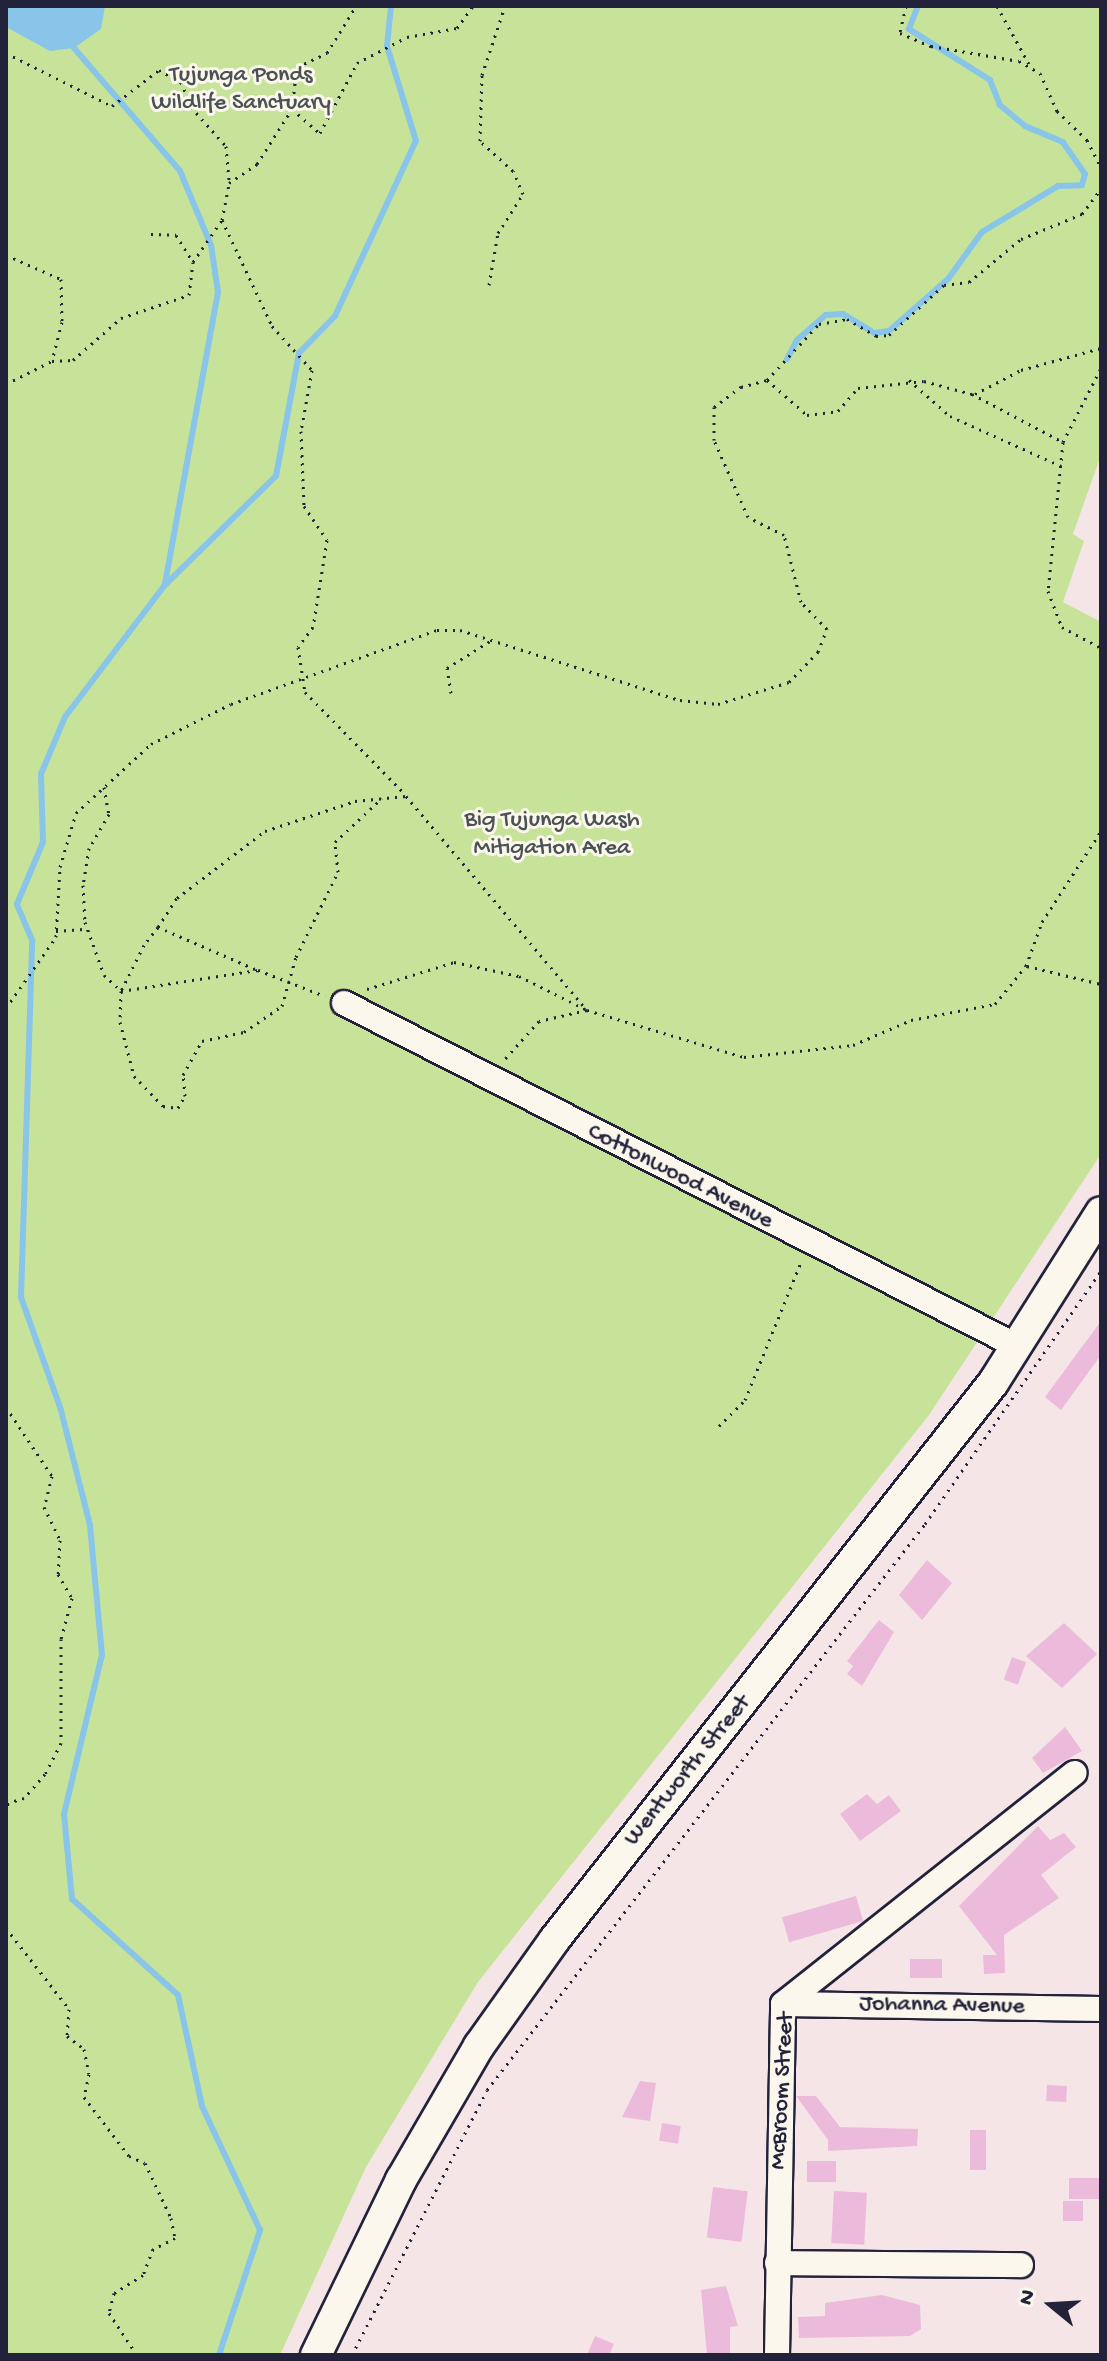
<!DOCTYPE html>
<html>
<head>
<meta charset="utf-8">
<style>
	body { margin:0 }
	#map { position:relative; width:1107px; height:2361px; overflow:hidden; background:#f6e5e7; font-family:"Gochi Hand",sans-serif }
	div>[style] { position:absolute }
	.green>* { inset:0; background:#c7e39a }
	.water>* { inset:0; background:#89c5e9 }
	.stream>* { height:6px; margin:-3px; padding:0 3px; transform-origin:3px; border-radius:3px; background:#89c5e9 }
	.building>* { inset:0; background:#ecbbdb; transform-origin:0 0 }
	.path>* { height:3px; margin-top:-1.5px; transform-origin:0; background:repeating-linear-gradient(90deg,#22223b 0 2px,transparent 0 8px) }
	.roads { filter:drop-shadow(2px 0 #22223b) drop-shadow(-2px 0 #22223b) drop-shadow(0 2px #22223b) drop-shadow(0 -2px #22223b) }
	.minor>* { height:24px; margin:-12px; padding:0 12px; transform-origin:12px; border-radius:12px; background:#fbf7ec }
	.major>* { height:30px; margin:-15px; padding:0 15px; transform-origin:15px; border-radius:15px; background:#fbf7ec }
	span { translate:-50% -50%; white-space:nowrap; text-align:center; line-height:1.15; -webkit-text-stroke:6px #fbf7ec; paint-order:stroke }
	.park-label { font-size:24px; color:#4b5253 }
	.street-label { font-size:24px; color:#22223b }
	.frame { position:absolute; inset:0; border:8px solid #22223b; pointer-events:none }
	.north { position:absolute; left:1011px; top:2265px; width:80px; height:80px; -webkit-text-stroke:6px #fbf7ec; paint-order:stroke; rotate:288deg; font-size:22px; font-weight:700; line-height:32px; text-align:center; color:#22223b }
	.north::after { content:''; display:block; margin:auto; width:28px; height:36px; background:#22223b; clip-path:polygon(50% 0,100% 100%,50% 72%,0 100%) }
</style>
</head>
<body>
<div id="map">
	<div class="green">
		<i style="clip-path:polygon(6px 6px,1101px 6px,1101px 455px,1073px 534px,1084px 541px,1063px 602px,1101px 622px,1101px 1154px,929px 1415px,478px 1982px,366px 2167px,280px 2355px,6px 2355px)"></i>
	</div>
	<div class="water">
		<i style="clip-path:polygon(6px 6px,105px 6px,101px 29px,74px 48px,50px 51px,6px 27px)"></i>
	</div>
	<div class="stream">
		<i style="left:74px;top:48px;width:162px;rotate:49.2deg"></i>
		<i style="left:180px;top:171px;width:80px;rotate:67.3deg"></i>
		<i style="left:211px;top:245px;width:48px;rotate:81.5deg"></i>
		<i style="left:218px;top:292px;width:298px;rotate:100.3deg"></i>
		<i style="left:787px;top:359px;width:21px;rotate:-62deg"></i>
		<i style="left:797px;top:340px;width:38px;rotate:-41deg"></i>
		<i style="left:826px;top:315px;width:17px;rotate:-3deg"></i>
		<i style="left:843px;top:314px;width:37px;rotate:31deg"></i>
		<i style="left:875px;top:333px;width:14px;rotate:-8deg"></i>
		<i style="left:889px;top:331px;width:79px;rotate:-41.4deg"></i>
		<i style="left:948px;top:279px;width:58px;rotate:-54.1deg"></i>
		<i style="left:982px;top:232px;width:89px;rotate:-31.2deg"></i>
		<i style="left:1058px;top:186px;width:24px;rotate:-2deg"></i>
		<i style="left:1082px;top:185px;width:11px;rotate:-75deg"></i>
		<i style="left:1085px;top:174px;width:39px;rotate:-125deg"></i>
		<i style="left:1063px;top:142px;width:41px;rotate:-157.2deg"></i>
		<i style="left:1025px;top:126px;width:33px;rotate:-140deg"></i>
		<i style="left:1000px;top:105px;width:27px;rotate:-112deg"></i>
		<i style="left:990px;top:80px;width:96px;rotate:-147.8deg"></i>
		<i style="left:909px;top:29px;width:25px;rotate:-69deg"></i>
		<i style="left:219px;top:2355px;width:132px;rotate:-71.8deg"></i>
		<i style="left:260px;top:2230px;width:137px;rotate:-115.1deg"></i>
		<i style="left:202px;top:2106px;width:114px;rotate:-102.2deg"></i>
		<i style="left:178px;top:1995px;width:143px;rotate:-137.8deg"></i>
		<i style="left:72px;top:1899px;width:85px;rotate:-95.4deg"></i>
		<i style="left:64px;top:1814px;width:163px;rotate:-76.6deg"></i>
		<i style="left:102px;top:1655px;width:131px;rotate:-95.3deg"></i>
		<i style="left:90px;top:1525px;width:119px;rotate:-104.2deg"></i>
		<i style="left:61px;top:1410px;width:120px;rotate:-109.5deg"></i>
		<i style="left:21px;top:1297px;width:357px;rotate:-88.2deg"></i>
		<i style="left:32px;top:940px;width:39px;rotate:-113deg"></i>
		<i style="left:17px;top:904px;width:67px;rotate:-67.2deg"></i>
		<i style="left:43px;top:842px;width:68px;rotate:-91.7deg"></i>
		<i style="left:41px;top:774px;width:62px;rotate:-67.2deg"></i>
		<i style="left:65px;top:717px;width:164px;rotate:-52.9deg"></i>
		<i style="left:164px;top:586px;width:157px;rotate:-44.5deg"></i>
		<i style="left:276px;top:476px;width:125px;rotate:-79.4deg"></i>
		<i style="left:299px;top:353px;width:52px;rotate:-45.8deg"></i>
		<i style="left:335px;top:316px;width:193px;rotate:-65.2deg"></i>
		<i style="left:416px;top:141px;width:99px;rotate:-107deg"></i>
		<i style="left:387px;top:46px;width:40px;rotate:-84.3deg"></i>
	</div>
	<div class="building">
		<i style="clip-path:polygon(1101px 1321px,1101px 1355px,1061px 1410px,1045px 1397px)"></i>
		<i style="clip-path:polygon(927px 1560px,952px 1583px,922px 1620px,899px 1595px)"></i>
		<i style="clip-path:polygon(879px 1620px,894px 1632px,862px 1686px,847px 1674px,853px 1666px,847px 1661px)"></i>
		<i style="clip-path:polygon(1064px 1623px,1097px 1654px,1062px 1688px,1026px 1656px)"></i>
		<i style="left:1012px;top:1657px;width:15px;height:24px;rotate:20deg"></i>
		<i style="clip-path:polygon(1065px 1727px,1082px 1751px,1043px 1773px,1032px 1758px)"></i>
		<i style="clip-path:polygon(867px 1794px,877px 1804px,889px 1795px,901px 1811px,860px 1841px,840px 1814px)"></i>
		<i style="clip-path:polygon(1038px 1826px,1050px 1840px,1064px 1833px,1076px 1847px,1041px 1875px,1059px 1898px,1004px 1935px,1005px 1973px,984px 1974px,983px 1955px,997px 1955px,959px 1906px)"></i>
		<i style="left:856px;top:1896px;width:26px;height:77px;rotate:74deg"></i>
		<i style="left:910px;top:1959px;width:32px;height:19px"></i>
		<i style="clip-path:polygon(640px 2081px,656px 2083px,650px 2121px,622px 2117px)"></i>
		<i style="left:1047px;top:2085px;width:20px;height:16px;rotate:3deg"></i>
		<i style="clip-path:polygon(796px 2096px,816px 2096px,840px 2127px,918px 2129px,917px 2146px,828px 2151px,828px 2140px)"></i>
		<i style="left:662px;top:2123px;width:19px;height:18px;rotate:9deg"></i>
		<i style="left:970px;top:2130px;width:16px;height:40px"></i>
		<i style="left:836px;top:2161px;width:21px;height:29px;rotate:90deg"></i>
		<i style="left:1069px;top:2178px;width:32px;height:21px"></i>
		<i style="left:713px;top:2187px;width:35px;height:51px;rotate:7deg"></i>
		<i style="left:834px;top:2191px;width:33px;height:52px;rotate:3deg"></i>
		<i style="left:1083px;top:2201px;width:20px;height:20px;rotate:90deg"></i>
		<i style="clip-path:polygon(726px 2286px,738px 2326px,730px 2327px,730px 2355px,707px 2355px,701px 2290px)"></i>
		<i style="clip-path:polygon(882px 2295px,920px 2305px,921px 2329px,910px 2336px,799px 2338px,798px 2317px,825px 2316px,825px 2303px)"></i>
		<i style="clip-path:polygon(595px 2336px,614px 2344px,609px 2355px,587px 2355px)"></i>
	</div>
	<div class="path">
		<i style="left:906px;top:6px;width:28px;rotate:103deg"></i>
		<i style="left:900px;top:33px;width:34px;rotate:23deg"></i>
		<i style="left:931px;top:46px;width:89px;rotate:9.7deg"></i>
		<i style="left:1019px;top:61px;width:24px;rotate:30deg"></i>
		<i style="left:1040px;top:73px;width:42px;rotate:65.9deg"></i>
		<i style="left:1057px;top:111px;width:42px;rotate:44deg"></i>
		<i style="left:1087px;top:140px;width:30px;rotate:63deg"></i>
		<i style="left:997px;top:6px;width:66px;rotate:61.1deg"></i>
		<i style="left:6px;top:53px;width:119px;rotate:26.6deg"></i>
		<i style="left:112px;top:106px;width:59px;rotate:-37.5deg"></i>
		<i style="left:159px;top:70px;width:25px;rotate:29deg"></i>
		<i style="left:181px;top:82px;width:27px;rotate:68deg"></i>
		<i style="left:191px;top:107px;width:52px;rotate:48.1deg"></i>
		<i style="left:226px;top:146px;width:37px;rotate:85deg"></i>
		<i style="left:229px;top:183px;width:34px;rotate:-34deg"></i>
		<i style="left:257px;top:164px;width:65px;rotate:-57.5deg"></i>
		<i style="left:292px;top:109px;width:42px;rotate:-83.2deg"></i>
		<i style="left:297px;top:67px;width:33px;rotate:-25deg"></i>
		<i style="left:327px;top:53px;width:55px;rotate:-58.3deg"></i>
		<i style="left:292px;top:109px;width:37px;rotate:41deg"></i>
		<i style="left:320px;top:133px;width:79px;rotate:-62.1deg"></i>
		<i style="left:357px;top:63px;width:56px;rotate:-27.5deg"></i>
		<i style="left:407px;top:37px;width:51px;rotate:-10.2deg"></i>
		<i style="left:457px;top:28px;width:27px;rotate:-54deg"></i>
		<i style="left:222px;top:220px;width:38px;rotate:-79deg"></i>
		<i style="left:151px;top:234px;width:25px;rotate:2deg"></i>
		<i style="left:176px;top:235px;width:32px;rotate:58deg"></i>
		<i style="left:6px;top:255px;width:60px;rotate:23.6deg"></i>
		<i style="left:61px;top:279px;width:43px;rotate:88.7deg"></i>
		<i style="left:62px;top:322px;width:40px;rotate:104.4deg"></i>
		<i style="left:52px;top:361px;width:21px;rotate:-3deg"></i>
		<i style="left:73px;top:360px;width:64px;rotate:-41.2deg"></i>
		<i style="left:121px;top:318px;width:72px;rotate:-18.7deg"></i>
		<i style="left:189px;top:295px;width:33px;rotate:-83deg"></i>
		<i style="left:193px;top:262px;width:51px;rotate:-55.4deg"></i>
		<i style="left:222px;top:220px;width:117px;rotate:64.7deg"></i>
		<i style="left:272px;top:326px;width:59px;rotate:47.7deg"></i>
		<i style="left:312px;top:370px;width:62px;rotate:100.2deg"></i>
		<i style="left:301px;top:431px;width:75px;rotate:87.7deg"></i>
		<i style="left:304px;top:506px;width:41px;rotate:55.9deg"></i>
		<i style="left:327px;top:540px;width:88px;rotate:99.1deg"></i>
		<i style="left:313px;top:627px;width:25px;rotate:127deg"></i>
		<i style="left:298px;top:647px;width:46px;rotate:81.2deg"></i>
		<i style="left:305px;top:692px;width:144px;rotate:45.6deg"></i>
		<i style="left:489px;top:285px;width:53px;rotate:-80.2deg"></i>
		<i style="left:498px;top:233px;width:46px;rotate:-57.3deg"></i>
		<i style="left:523px;top:194px;width:25px;rotate:-113deg"></i>
		<i style="left:513px;top:171px;width:45px;rotate:-137.7deg"></i>
		<i style="left:480px;top:141px;width:66px;rotate:-88.3deg"></i>
		<i style="left:482px;top:75px;width:73px;rotate:-71.6deg"></i>
		<i style="left:767px;top:380px;width:76px;rotate:-47.1deg"></i>
		<i style="left:819px;top:324px;width:28px;rotate:-10deg"></i>
		<i style="left:847px;top:319px;width:34px;rotate:30deg"></i>
		<i style="left:876px;top:336px;width:13px;rotate:-4deg"></i>
		<i style="left:889px;top:335px;width:74px;rotate:-42.3deg"></i>
		<i style="left:944px;top:285px;width:25px;rotate:-7deg"></i>
		<i style="left:969px;top:282px;width:67px;rotate:-39.6deg"></i>
		<i style="left:1021px;top:239px;width:66px;rotate:-22.3deg"></i>
		<i style="left:1082px;top:214px;width:31px;rotate:-53deg"></i>
		<i style="left:909px;top:380px;width:55px;rotate:41.3deg"></i>
		<i style="left:950px;top:416px;width:122px;rotate:24.2deg"></i>
		<i style="left:6px;top:384px;width:51px;rotate:-26.6deg"></i>
		<i style="left:975px;top:394px;width:52px;rotate:-27.6deg"></i>
		<i style="left:1021px;top:370px;width:83px;rotate:-15.4deg"></i>
		<i style="left:1063px;top:442px;width:83px;rotate:-62.8deg"></i>
		<i style="left:451px;top:693px;width:25px;rotate:-99deg"></i>
		<i style="left:447px;top:668px;width:51px;rotate:-32.1deg"></i>
		<i style="left:104px;top:787px;width:27px;rotate:80deg"></i>
		<i style="left:109px;top:814px;width:39px;rotate:120deg"></i>
		<i style="left:89px;top:848px;width:37px;rotate:99deg"></i>
		<i style="left:83px;top:885px;width:37px;rotate:87deg"></i>
		<i style="left:85px;top:922px;width:56px;rotate:70.3deg"></i>
		<i style="left:104px;top:975px;width:23px;rotate:43deg"></i>
		<i style="left:121px;top:991px;width:139px;rotate:-8.7deg"></i>
		<i style="left:258px;top:970px;width:72px;rotate:21.2deg"></i>
		<i style="left:158px;top:927px;width:35px;rotate:-57deg"></i>
		<i style="left:177px;top:898px;width:111px;rotate:-37.3deg"></i>
		<i style="left:265px;top:831px;width:95px;rotate:-18.4deg"></i>
		<i style="left:355px;top:801px;width:51px;rotate:-5.6deg"></i>
		<i style="left:406px;top:796px;width:280px;rotate:49.8deg"></i>
		<i style="left:587px;top:1010px;width:164px;rotate:16.7deg"></i>
		<i style="left:744px;top:1057px;width:110px;rotate:-6.3deg"></i>
		<i style="left:853px;top:1045px;width:63px;rotate:-23.3deg"></i>
		<i style="left:911px;top:1020px;width:86px;rotate:-10.8deg"></i>
		<i style="left:995px;top:1004px;width:49px;rotate:-50.8deg"></i>
		<i style="left:1026px;top:966px;width:47px;rotate:-70deg"></i>
		<i style="left:1042px;top:922px;width:108px;rotate:-57deg"></i>
		<i style="left:56px;top:931px;width:31px;rotate:-4deg"></i>
		<i style="left:1027px;top:966px;width:76px;rotate:13.7deg"></i>
		<i style="left:255px;top:969px;width:106px;rotate:-156.6deg"></i>
		<i style="left:158px;top:927px;width:23px;rotate:128deg"></i>
		<i style="left:144px;top:945px;width:51px;rotate:116.6deg"></i>
		<i style="left:121px;top:991px;width:31px;rotate:92deg"></i>
		<i style="left:120px;top:1022px;width:56px;rotate:75.5deg"></i>
		<i style="left:134px;top:1076px;width:42px;rotate:46deg"></i>
		<i style="left:163px;top:1106px;width:15px;rotate:8deg"></i>
		<i style="left:178px;top:1108px;width:14px;rotate:-60deg"></i>
		<i style="left:185px;top:1096px;width:21px;rotate:-95deg"></i>
		<i style="left:183px;top:1075px;width:39px;rotate:-61deg"></i>
		<i style="left:202px;top:1041px;width:43px;rotate:-12.1deg"></i>
		<i style="left:244px;top:1032px;width:46px;rotate:-34.4deg"></i>
		<i style="left:282px;top:1006px;width:51px;rotate:-74.1deg"></i>
		<i style="left:296px;top:957px;width:95px;rotate:-63.7deg"></i>
		<i style="left:338px;top:872px;width:30px;rotate:-96deg"></i>
		<i style="left:335px;top:842px;width:64px;rotate:-43.1deg"></i>
		<i style="left:367px;top:989px;width:91px;rotate:-17.2deg"></i>
		<i style="left:454px;top:962px;width:66px;rotate:12.2deg"></i>
		<i style="left:519px;top:976px;width:76px;rotate:26.6deg"></i>
		<i style="left:587px;top:1010px;width:49px;rotate:167.1deg"></i>
		<i style="left:539px;top:1021px;width:52px;rotate:131.9deg"></i>
		<i style="left:6px;top:1008px;width:87px;rotate:-54.8deg"></i>
		<i style="left:56px;top:937px;width:70px;rotate:-86.7deg"></i>
		<i style="left:60px;top:867px;width:56px;rotate:-73.5deg"></i>
		<i style="left:76px;top:813px;width:102px;rotate:-42.6deg"></i>
		<i style="left:151px;top:744px;width:89px;rotate:-26.6deg"></i>
		<i style="left:231px;top:704px;width:219px;rotate:-19.8deg"></i>
		<i style="left:437px;top:630px;width:23px"></i>
		<i style="left:460px;top:630px;width:231px;rotate:17.7deg"></i>
		<i style="left:680px;top:700px;width:38px;rotate:6deg"></i>
		<i style="left:718px;top:704px;width:74px;rotate:-17.2deg"></i>
		<i style="left:789px;top:682px;width:42px;rotate:-46deg"></i>
		<i style="left:818px;top:652px;width:25px;rotate:-69deg"></i>
		<i style="left:827px;top:629px;width:37px;rotate:-134deg"></i>
		<i style="left:801px;top:602px;width:69px;rotate:-104.2deg"></i>
		<i style="left:784px;top:535px;width:40px;rotate:-153.4deg"></i>
		<i style="left:748px;top:517px;width:84px;rotate:-113.8deg"></i>
		<i style="left:714px;top:440px;width:33px;rotate:-90deg"></i>
		<i style="left:714px;top:407px;width:34px;rotate:-37deg"></i>
		<i style="left:741px;top:387px;width:27px;rotate:-15deg"></i>
		<i style="left:767px;top:380px;width:53px;rotate:41.2deg"></i>
		<i style="left:807px;top:415px;width:31px;rotate:-7deg"></i>
		<i style="left:838px;top:411px;width:30px;rotate:-49deg"></i>
		<i style="left:858px;top:388px;width:66px;rotate:-6.1deg"></i>
		<i style="left:924px;top:381px;width:50px;rotate:15.2deg"></i>
		<i style="left:972px;top:394px;width:103px;rotate:27.8deg"></i>
		<i style="left:1063px;top:442px;width:150px;rotate:95.7deg"></i>
		<i style="left:1048px;top:591px;width:39px;rotate:69deg"></i>
		<i style="left:1062px;top:627px;width:44px;rotate:28.3deg"></i>
		<i style="left:6px;top:1407px;width:83px;rotate:56.3deg"></i>
		<i style="left:52px;top:1476px;width:32px;rotate:104deg"></i>
		<i style="left:44px;top:1507px;width:37px;rotate:64deg"></i>
		<i style="left:60px;top:1540px;width:34px;rotate:93deg"></i>
		<i style="left:58px;top:1574px;width:28px;rotate:60deg"></i>
		<i style="left:72px;top:1598px;width:42px;rotate:105deg"></i>
		<i style="left:61px;top:1639px;width:104px;rotate:90deg"></i>
		<i style="left:61px;top:1743px;width:35px;rotate:117deg"></i>
		<i style="left:45px;top:1774px;width:32px;rotate:131deg"></i>
		<i style="left:24px;top:1798px;width:17px;rotate:163deg"></i>
		<i style="left:8px;top:1803px;width:11px;rotate:100deg"></i>
		<i style="left:719px;top:1426px;width:37px;rotate:-45deg"></i>
		<i style="left:745px;top:1400px;width:149px;rotate:-67.9deg"></i>
		<i style="left:6px;top:1928px;width:103px;rotate:52.1deg"></i>
		<i style="left:69px;top:2009px;width:27px;rotate:94deg"></i>
		<i style="left:67px;top:2036px;width:21px;rotate:37deg"></i>
		<i style="left:84px;top:2049px;width:25px;rotate:79deg"></i>
		<i style="left:89px;top:2074px;width:24px;rotate:102deg"></i>
		<i style="left:84px;top:2097px;width:74px;rotate:52.7deg"></i>
		<i style="left:129px;top:2156px;width:17px;rotate:24deg"></i>
		<i style="left:145px;top:2163px;width:61px;rotate:64.7deg"></i>
		<i style="left:171px;top:2218px;width:20px;rotate:79deg"></i>
		<i style="left:175px;top:2238px;width:25px;rotate:153deg"></i>
		<i style="left:153px;top:2249px;width:28px;rotate:111deg"></i>
		<i style="left:143px;top:2275px;width:34px;rotate:148deg"></i>
		<i style="left:114px;top:2293px;width:21px;rotate:104deg"></i>
		<i style="left:109px;top:2313px;width:50px;rotate:56.3deg"></i>
		<i style="left:352px;top:2355px;width:297px;rotate:-63deg"></i>
		<i style="left:487px;top:2090px;width:716px;rotate:-52.27deg"></i>
		<i style="left:925px;top:1524px;width:308px;rotate:-55.2deg"></i>
	</div>
	<div class="roads">
		<div class="minor">
			<i style="left:344px;top:1003px;width:755px;rotate:27.01deg"></i>
			<i style="left:783px;top:2004px;width:372px;rotate:-38.4deg"></i>
			<i style="left:783px;top:2004px;width:318px;rotate:0.9deg"></i>
			<i style="left:777px;top:2263px;width:244px;rotate:0.5deg"></i>
			<i style="left:777px;top:2355px;width:351px;rotate:-89deg"></i>
		</div>
		<div class="major">
			<i style="left:316px;top:2355px;width:195px;rotate:-64.1deg"></i>
			<i style="left:401px;top:2180px;width:155px;rotate:-59.8deg"></i>
			<i style="left:479px;top:2046px;width:131px;rotate:-54.6deg"></i>
			<i style="left:555px;top:1939px;width:708px;rotate:-51.77deg"></i>
			<i style="left:993px;top:1383px;width:202px;rotate:-57.7deg"></i>
		</div>
	</div>
	<div class="park-label">
		<span style="left:241px;top:90px">Tujunga Ponds<br>Wildlife Sanctuary</span>
		<span style="left:552px;top:835px">Big Tujunga Wash<br>Mitigation Area</span>
	</div>
	<div class="street-label">
		<span style="left:680px;top:1177px;rotate:27deg">Cottonwood Avenue</span>
		<span style="left:688px;top:1771px;rotate:-51deg">Wentworth Street</span>
		<span style="left:942px;top:2006px;rotate:1deg">Johanna Avenue</span>
		<span style="left:783px;top:2091px;rotate:-87deg">McBroom Street</span>
	</div>
	<div class="frame"></div>
	<div class="north">N</div>
</div>
</body>
</html>
